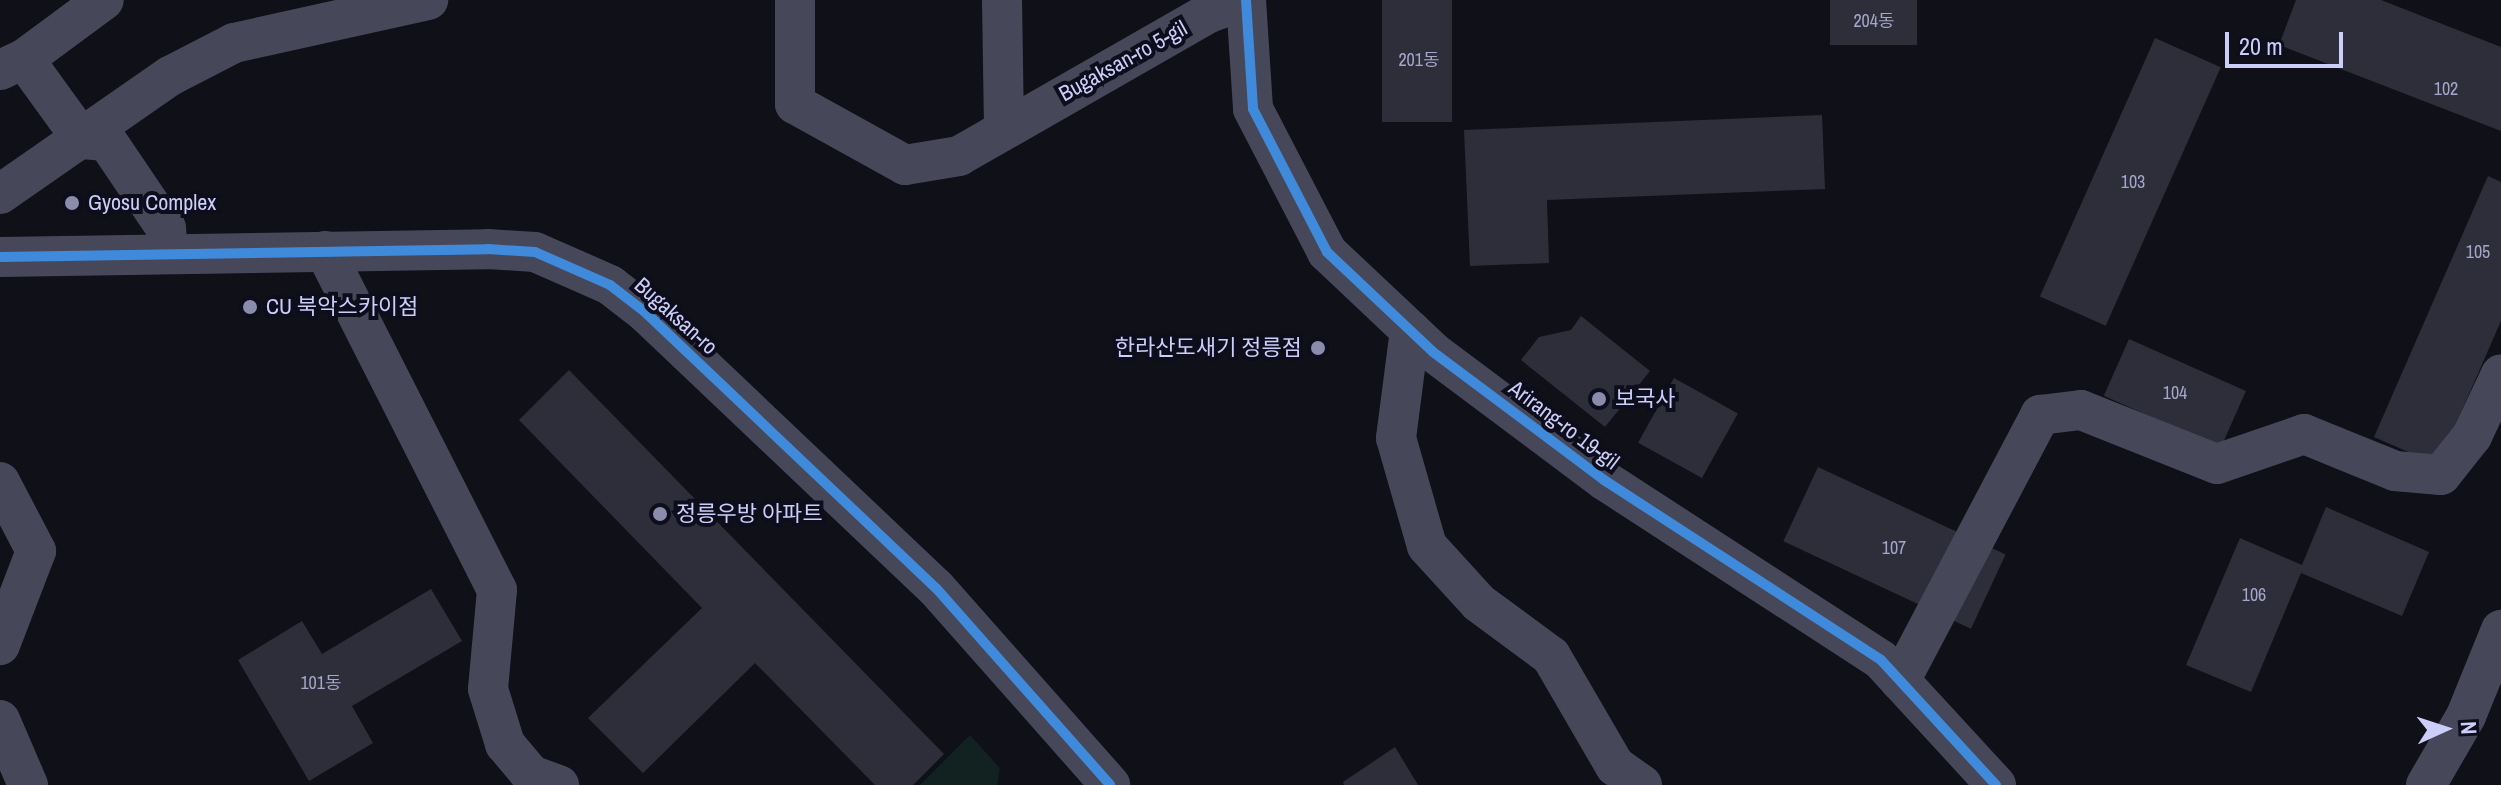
<!DOCTYPE html>
<html>
<head>
<meta charset="utf-8">
<style>
	body { margin:0 }
	#map { position:relative; width:2501px; height:785px; overflow:hidden; background:#101018; font-family:"Archivo Narrow","Noto Sans KR",sans-serif }
	div>[style] { position:absolute }
	.green>* { inset:0; background:#112220 }
	.building>* { inset:0; background:#2e2e3b; transform-origin:0 0 }
	.minor>* { height:40px; margin:-20px; padding:0 20px; transform-origin:20px; border-radius:20px; background:#464859 }
	.cycleway>* { height:10px; margin:-5px; padding:0 5px; transform-origin:5px; border-radius:5px; background:#408adc }
	.dots>* { width:22px; height:22px; translate:-50% -50%; box-sizing:border-box; border:4px solid #0d0d1c; border-radius:50% }
	span { translate:-50% -50%; white-space:nowrap; text-align:center; line-height:1.15; -webkit-text-stroke:8px #0d0d1c; paint-order:stroke }
	.number-label { font-size:18px; color:#a4a6ca }
	.number-label span { -webkit-text-stroke-width:0 }
	.street-label { font-size:22px; color:#cccefa }
	.poi-label { font-size:22px; color:#cccefa }
	.left { translate:0 -50%; text-align:left }
	.right { translate:-100% -50%; text-align:right }
	.north { position:absolute; left:2405px; top:689px; width:80px; height:80px; -webkit-text-stroke:6px #0d0d1c; paint-order:stroke; rotate:87deg; font-size:22px; font-weight:700; line-height:32px; text-align:center; color:#cccefa }
	.north::after { content:''; display:block; margin:auto; width:28px; height:36px; background:#cccefa; clip-path:polygon(50% 0,100% 100%,50% 72%,0 100%) }
	.scale { position:absolute; left:2225px; top:32px; width:118px; height:36px; box-sizing:border-box; border:4px solid #cccefa; border-top:0; padding-left:10px; font-size:24px; line-height:28px; white-space:nowrap; color:#cccefa; -webkit-text-stroke:6px #0d0d1c; paint-order:stroke }
</style>
</head>
<body>
<div id="map">
	<div class="green">
		<i style="clip-path:polygon(970px 735px,1000px 768px,997px 785px,920px 785px)"></i>
	</div>
	<div class="building">
		<i style="left:1382px;top:0;width:70px;height:122px"></i>
		<i style="left:1830px;top:0;width:87px;height:45px"></i>
		<i style="clip-path:polygon(2296px 0,2381px 0,2501px 47px,2501px 131px,2279px 45px)"></i>
		<i style="left:2155px;top:38px;width:72px;height:283px;rotate:24deg"></i>
		<i style="clip-path:polygon(1822px 115px,1825px 189px,1547px 200px,1549px 263px,1470px 266px,1464px 130px)"></i>
		<i style="clip-path:polygon(2488px 176px,2501px 182px,2501px 321px,2438px 465px,2374px 437px)"></i>
		<i style="clip-path:polygon(1581px 316px,1650px 371px,1605px 427px,1521px 360px,1539px 337px,1571px 330px)"></i>
		<i style="left:2129px;top:339px;width:128px;height:62px;rotate:24deg"></i>
		<i style="clip-path:polygon(569px 370px,944px 754px,913px 785px,875px 785px,755px 663px,643px 773px,588px 718px,702px 608px,519px 420px)"></i>
		<i style="left:1674px;top:378px;width:73px;height:74px;rotate:29deg"></i>
		<i style="left:1818px;top:467px;width:207px;height:82px;rotate:25deg"></i>
		<i style="clip-path:polygon(2326px 507px,2429px 552px,2402px 616px,2301px 573px,2251px 692px,2186px 665px,2240px 538px,2302px 565px)"></i>
		<i style="clip-path:polygon(431px 589px,462px 641px,352px 706px,373px 743px,309px 781px,238px 660px,302px 621px,322px 654px)"></i>
		<i style="clip-path:polygon(1395px 747px,1418px 785px,1344px 785px,1343px 782px)"></i>
	</div>
	<div class="minor">
		<i style="left:795px;top:0;width:104px;rotate:90deg"></i>
		<i style="left:795px;top:104px;width:126px;rotate:29deg"></i>
		<i style="left:905px;top:165px;width:55px;rotate:-9.5deg"></i>
		<i style="left:959px;top:156px;width:288px;rotate:-29.8deg"></i>
		<i style="left:1209px;top:13px;width:38px;rotate:-20deg"></i>
		<i style="left:1002px;top:0;width:129px;rotate:89.1deg"></i>
		<i style="left:1246px;top:0;width:109px;rotate:86.3deg"></i>
		<i style="left:1253px;top:109px;width:161px;rotate:62.6deg"></i>
		<i style="left:1327px;top:252px;width:146px;rotate:43.3deg"></i>
		<i style="left:1433px;top:352px;width:214px;rotate:36.8deg"></i>
		<i style="left:1604px;top:480px;width:330px;rotate:33deg"></i>
		<i style="left:1881px;top:660px;width:170px;rotate:47.4deg"></i>
		<i style="left:24px;top:59px;width:99px;rotate:54.1deg"></i>
		<i style="left:82px;top:139px;width:25px;rotate:5deg"></i>
		<i style="left:107px;top:141px;width:105px;rotate:55.9deg"></i>
		<i style="left:166px;top:228px;width:26px;rotate:86deg"></i>
		<i style="left:0;top:70px;width:26px;rotate:-25deg"></i>
		<i style="left:24px;top:59px;width:99px;rotate:-36.4deg"></i>
		<i style="left:0;top:194px;width:207px;rotate:-34.8deg"></i>
		<i style="left:170px;top:76px;width:72px;rotate:-27.3deg"></i>
		<i style="left:234px;top:43px;width:199px;rotate:-12.5deg"></i>
		<i style="left:325px;top:251px;width:380px;rotate:63.1deg"></i>
		<i style="left:497px;top:590px;width:99px;rotate:95.2deg"></i>
		<i style="left:488px;top:689px;width:58px;rotate:72.8deg"></i>
		<i style="left:505px;top:744px;width:40px;rotate:50deg"></i>
		<i style="left:531px;top:775px;width:30px;rotate:20deg"></i>
		<i style="left:0;top:257px;width:488px;rotate:-0.9deg"></i>
		<i style="left:488px;top:249px;width:47px;rotate:3.7deg"></i>
		<i style="left:535px;top:252px;width:82px;rotate:23.7deg"></i>
		<i style="left:610px;top:285px;width:44px;rotate:37.6deg"></i>
		<i style="left:645px;top:312px;width:401px;rotate:43.5deg"></i>
		<i style="left:936px;top:588px;width:263px;rotate:48.5deg"></i>
		<i style="left:1410px;top:330px;width:109px;rotate:97.4deg"></i>
		<i style="left:1396px;top:438px;width:112px;rotate:74deg"></i>
		<i style="left:1427px;top:546px;width:77px;rotate:47.6deg"></i>
		<i style="left:1479px;top:603px;width:89px;rotate:36.4deg"></i>
		<i style="left:1551px;top:656px;width:127px;rotate:59.8deg"></i>
		<i style="left:1615px;top:766px;width:33px;rotate:35deg"></i>
		<i style="left:0;top:482px;width:78px;rotate:62.4deg"></i>
		<i style="left:36px;top:551px;width:101px;rotate:111deg"></i>
		<i style="left:1900px;top:681px;width:301px;rotate:-62.2deg"></i>
		<i style="left:2040px;top:415px;width:41px;rotate:-7deg"></i>
		<i style="left:2081px;top:410px;width:146px;rotate:21.7deg"></i>
		<i style="left:2217px;top:464px;width:92px;rotate:-19deg"></i>
		<i style="left:2304px;top:434px;width:98px;rotate:22.1deg"></i>
		<i style="left:2395px;top:471px;width:46px;rotate:5deg"></i>
		<i style="left:2441px;top:475px;width:50px;rotate:-51.5deg"></i>
		<i style="left:2472px;top:436px;width:68px;rotate:-64.9deg"></i>
		<i style="left:0;top:720px;width:71px;rotate:66.7deg"></i>
		<i style="left:2426px;top:785px;width:80px;rotate:-59.9deg"></i>
		<i style="left:2466px;top:716px;width:93px;rotate:-67.9deg"></i>
	</div>
	<div class="cycleway">
		<i style="left:1246px;top:0;width:109px;rotate:86.3deg"></i>
		<i style="left:1253px;top:109px;width:161px;rotate:62.6deg"></i>
		<i style="left:1327px;top:252px;width:146px;rotate:43.3deg"></i>
		<i style="left:1433px;top:352px;width:214px;rotate:36.8deg"></i>
		<i style="left:1604px;top:480px;width:330px;rotate:33deg"></i>
		<i style="left:1881px;top:660px;width:170px;rotate:47.4deg"></i>
		<i style="left:0;top:257px;width:488px;rotate:-0.9deg"></i>
		<i style="left:488px;top:249px;width:47px;rotate:3.7deg"></i>
		<i style="left:535px;top:252px;width:82px;rotate:23.7deg"></i>
		<i style="left:610px;top:285px;width:44px;rotate:37.6deg"></i>
		<i style="left:645px;top:312px;width:401px;rotate:43.5deg"></i>
		<i style="left:936px;top:588px;width:263px;rotate:48.5deg"></i>
	</div>
	<div class="dots">
		<i style="left:72px;top:203px;background:#8a8cab"></i>
		<i style="left:250px;top:307px;background:#8a8cab"></i>
		<i style="left:1318px;top:348px;background:#8a8cab"></i>
		<i style="left:1599px;top:399px;background:#8a8cab"></i>
		<i style="left:660px;top:514px;background:#8a8cab"></i>
	</div>
	<div class="number-label">
		<span style="left:1874px;top:21px">204동</span>
		<span style="left:1419px;top:60px">201동</span>
		<span style="left:2446px;top:89px">102</span>
		<span style="left:2133px;top:182px">103</span>
		<span style="left:2478px;top:252px">105</span>
		<span style="left:2175px;top:393px">104</span>
		<span style="left:1894px;top:548px">107</span>
		<span style="left:2254px;top:595px">106</span>
		<span style="left:321px;top:683px">101동</span>
	</div>
	<div class="street-label">
		<span style="left:1123px;top:61px;rotate:-29deg">Bugaksan-ro 5-gil</span>
		<span style="left:676px;top:316px;rotate:42deg">Bugaksan-ro</span>
		<span style="left:1564px;top:425px;rotate:37deg">Arirang-ro 19-gil</span>
	</div>
	<div class="poi-label">
		<span class="left" style="left:88px;top:203px">Gyosu Complex</span>
		<span class="left" style="left:266px;top:307px">CU 북악스카이점</span>
		<span class="right" style="left:1302px;top:348px">한라산도새기 정릉점</span>
		<span class="left" style="left:1615px;top:399px">보국사</span>
		<span class="left" style="left:676px;top:514px">정릉우방 아파트</span>
	</div>
	<div class="north">N</div>
	<div class="scale">20 m</div>
</div>
</body>
</html>
